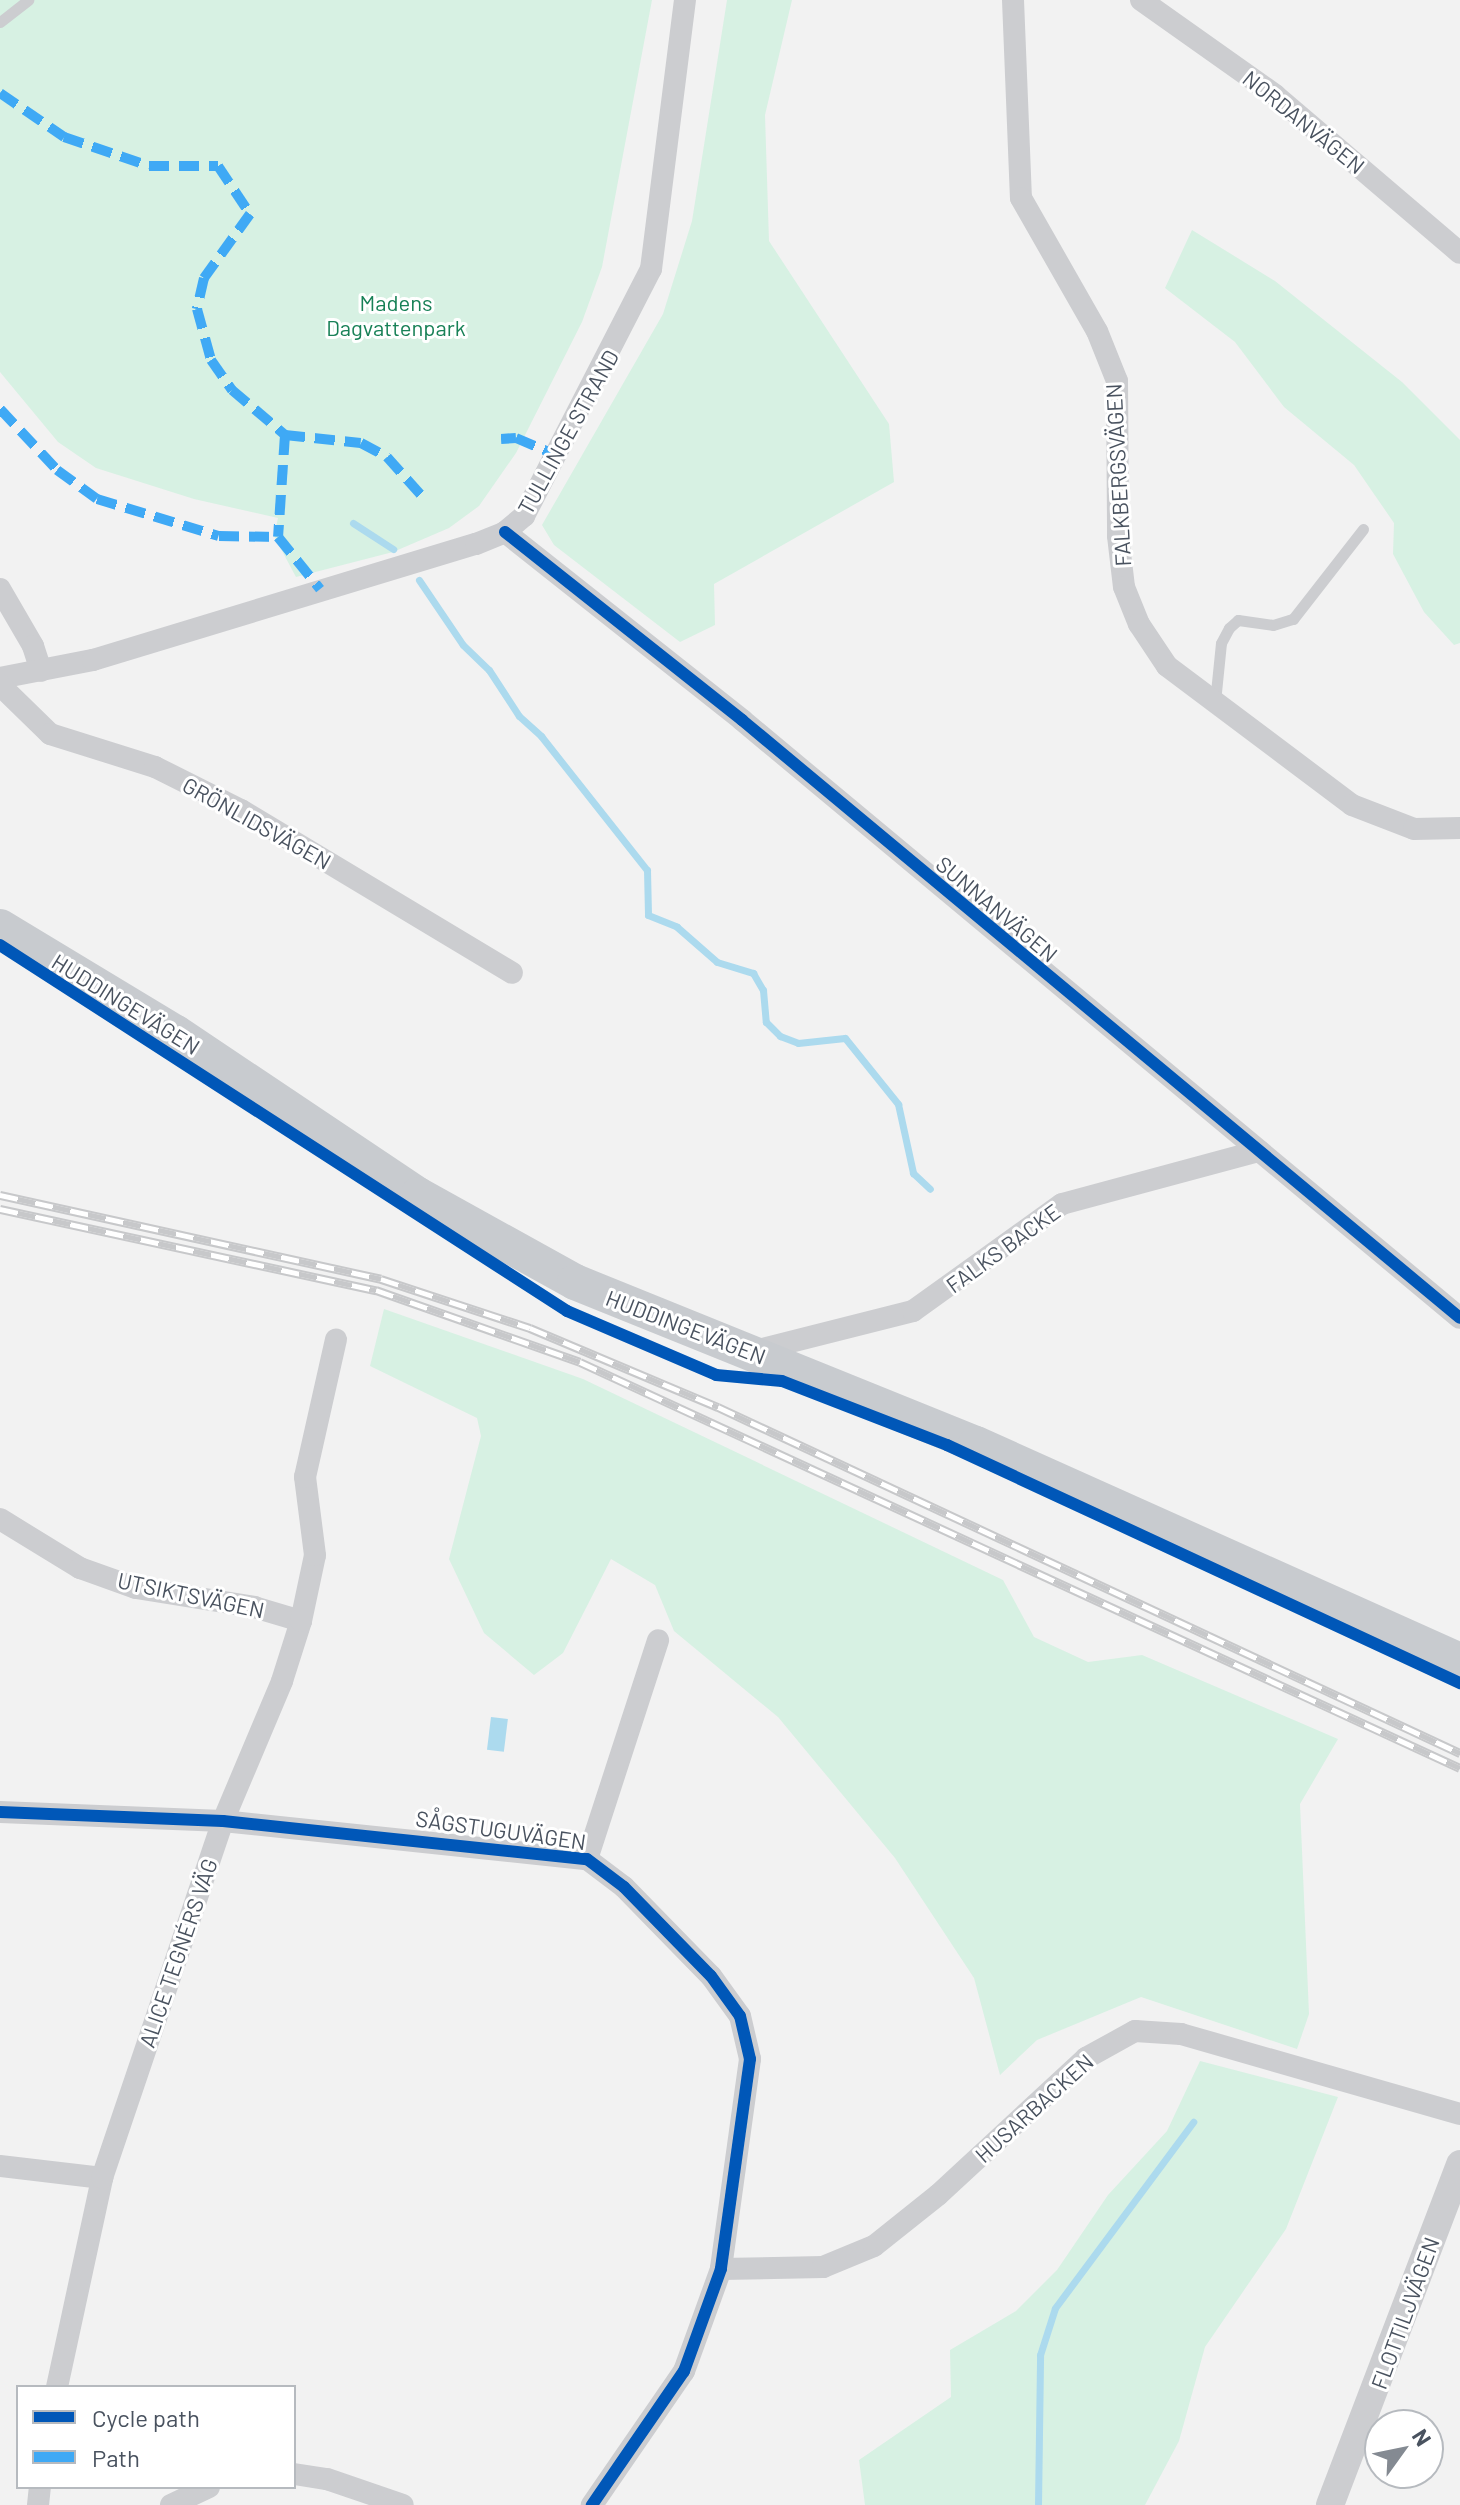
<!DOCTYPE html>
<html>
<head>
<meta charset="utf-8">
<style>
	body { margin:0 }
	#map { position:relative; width:1460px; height:2505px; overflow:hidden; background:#f2f2f2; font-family:Barlow,sans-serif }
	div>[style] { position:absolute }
	.green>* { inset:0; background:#d7f1e3 }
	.water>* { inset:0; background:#acdaee; transform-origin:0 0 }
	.stream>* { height:7px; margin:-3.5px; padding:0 3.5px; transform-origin:3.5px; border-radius:3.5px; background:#acdaee }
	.service>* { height:11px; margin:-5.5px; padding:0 5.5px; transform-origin:5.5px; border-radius:5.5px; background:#cccdd0 }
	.minor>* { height:22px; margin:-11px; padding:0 11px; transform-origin:11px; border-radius:11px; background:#cccdd0 }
	.tertiary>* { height:28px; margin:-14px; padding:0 14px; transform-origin:14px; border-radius:14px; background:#cccdd0 }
	.primary>* { height:36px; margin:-18px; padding:0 18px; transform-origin:18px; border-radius:18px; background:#c8cbcf }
	.rail>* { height:9px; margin-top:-4.5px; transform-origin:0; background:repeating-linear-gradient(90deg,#fff 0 18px,#c7c8ca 0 36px); box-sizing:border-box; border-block:2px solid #c7c8ca }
	.quiet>* { height:10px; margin-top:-5px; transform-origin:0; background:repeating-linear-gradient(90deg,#3fa9f5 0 20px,transparent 0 30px) }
	.cycleway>* { height:12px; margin:-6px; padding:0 6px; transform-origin:6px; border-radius:6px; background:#0057b8 }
	span { translate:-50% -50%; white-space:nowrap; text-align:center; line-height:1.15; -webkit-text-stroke:6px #fff; paint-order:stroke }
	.street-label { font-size:22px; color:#49525f }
	.park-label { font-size:22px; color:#188157 }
	.legend { position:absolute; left:16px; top:2385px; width:280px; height:104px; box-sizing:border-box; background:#fff; border:2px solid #b6babf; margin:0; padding:10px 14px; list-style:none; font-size:24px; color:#49525f }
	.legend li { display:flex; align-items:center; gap:16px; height:40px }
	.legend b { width:40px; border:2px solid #b6babf }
	.north { position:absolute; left:1364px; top:2409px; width:80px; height:80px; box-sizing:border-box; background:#fff; border:2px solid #b6babf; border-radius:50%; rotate:57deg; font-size:22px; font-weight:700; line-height:32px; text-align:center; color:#49525f }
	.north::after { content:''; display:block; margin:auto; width:28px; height:36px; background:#848a92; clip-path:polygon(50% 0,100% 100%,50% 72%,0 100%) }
</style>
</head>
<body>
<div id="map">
	<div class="green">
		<i style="clip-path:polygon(0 0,652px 0,602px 267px,582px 322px,516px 453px,479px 506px,449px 528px,393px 552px,296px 577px,274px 536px,278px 518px,194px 499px,96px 468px,58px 442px,0 372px)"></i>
		<i style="clip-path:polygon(727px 0,792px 0,765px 115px,769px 241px,889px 424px,894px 482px,714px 584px,715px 625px,680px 642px,554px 545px,542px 525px,663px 314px,692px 221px)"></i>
		<i style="clip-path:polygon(1192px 230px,1275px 281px,1402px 382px,1460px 440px,1460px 643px,1454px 645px,1424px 612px,1393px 554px,1394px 523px,1354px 465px,1284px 407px,1235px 342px,1165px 288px)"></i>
		<i style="clip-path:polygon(384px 1309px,583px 1379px,1003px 1580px,1034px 1637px,1088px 1662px,1142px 1655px,1338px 1739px,1300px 1804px,1309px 2014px,1297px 2049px,1141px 1997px,1037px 2040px,1000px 2075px,974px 1978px,895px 1858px,778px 1717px,674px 1631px,655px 1585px,611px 1559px,563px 1653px,534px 1675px,484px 1633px,449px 1559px,481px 1436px,477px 1418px,370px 1366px)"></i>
		<i style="clip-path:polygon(1200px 2061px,1338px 2097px,1286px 2229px,1205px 2347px,1179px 2441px,1145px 2505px,865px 2505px,859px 2460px,951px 2397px,950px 2350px,1016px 2311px,1057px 2270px,1108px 2195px,1167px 2131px)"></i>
	</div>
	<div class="water">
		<i style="left:491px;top:1717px;width:17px;height:33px;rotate:7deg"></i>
	</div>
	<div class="stream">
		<i style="left:353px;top:523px;width:48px;rotate:33deg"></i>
		<i style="left:419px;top:580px;width:78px;rotate:55.9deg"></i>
		<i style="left:463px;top:645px;width:36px;rotate:44deg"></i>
		<i style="left:489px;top:670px;width:55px;rotate:56.9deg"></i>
		<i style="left:519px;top:716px;width:30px;rotate:42deg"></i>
		<i style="left:541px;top:736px;width:171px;rotate:51.7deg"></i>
		<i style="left:647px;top:870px;width:45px;rotate:88.7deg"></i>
		<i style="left:648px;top:915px;width:31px;rotate:22deg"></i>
		<i style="left:677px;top:927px;width:53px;rotate:41.2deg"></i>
		<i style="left:717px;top:962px;width:38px;rotate:17deg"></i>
		<i style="left:753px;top:973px;width:20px;rotate:60deg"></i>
		<i style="left:763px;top:990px;width:32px;rotate:85deg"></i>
		<i style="left:766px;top:1022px;width:20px;rotate:45deg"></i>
		<i style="left:780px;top:1036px;width:19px;rotate:21deg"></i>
		<i style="left:798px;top:1043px;width:47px;rotate:-6.1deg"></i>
		<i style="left:845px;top:1038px;width:85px;rotate:51.2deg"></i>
		<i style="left:898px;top:1104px;width:71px;rotate:77.7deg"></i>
		<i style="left:913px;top:1173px;width:23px;rotate:43deg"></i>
		<i style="left:1038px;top:2505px;width:150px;rotate:-89.2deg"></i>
		<i style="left:1040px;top:2355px;width:49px;rotate:-72.3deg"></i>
		<i style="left:1055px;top:2308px;width:232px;rotate:-53.4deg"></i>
	</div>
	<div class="service">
		<i style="left:0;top:22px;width:36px;rotate:-38deg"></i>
		<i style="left:1215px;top:702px;width:59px;rotate:-84.2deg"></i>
		<i style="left:1221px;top:643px;width:17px;rotate:-62deg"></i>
		<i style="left:1229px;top:628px;width:12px;rotate:-42deg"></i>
		<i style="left:1238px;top:620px;width:35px;rotate:8deg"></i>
		<i style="left:1273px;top:625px;width:21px;rotate:-17deg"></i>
		<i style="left:1293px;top:619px;width:114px;rotate:-52.1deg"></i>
	</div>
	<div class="minor">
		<i style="left:1013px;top:0;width:198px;rotate:87.7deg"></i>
		<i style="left:1021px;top:198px;width:153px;rotate:60.3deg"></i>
		<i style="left:1097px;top:331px;width:54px;rotate:68.2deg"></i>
		<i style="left:1117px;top:381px;width:155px;rotate:89.6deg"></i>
		<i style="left:1118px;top:536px;width:51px;rotate:83.3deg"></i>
		<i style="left:1124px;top:587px;width:40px;rotate:68deg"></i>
		<i style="left:1139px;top:624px;width:50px;rotate:56.3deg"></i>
		<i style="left:1167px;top:666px;width:231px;rotate:36.9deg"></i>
		<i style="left:1352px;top:805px;width:66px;rotate:21.2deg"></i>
		<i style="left:1414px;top:829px;width:46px;rotate:-1.2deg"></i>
		<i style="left:1141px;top:0;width:164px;rotate:35.3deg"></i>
		<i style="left:1275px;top:95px;width:243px;rotate:40.5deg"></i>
		<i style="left:505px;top:532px;width:303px;rotate:38.4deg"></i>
		<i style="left:742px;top:720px;width:934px;rotate:39.79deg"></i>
		<i style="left:0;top:589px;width:66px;rotate:59.9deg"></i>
		<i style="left:33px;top:646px;width:26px;rotate:72deg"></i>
		<i style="left:0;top:678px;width:95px;rotate:-11deg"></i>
		<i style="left:93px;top:660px;width:400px;rotate:-16.9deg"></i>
		<i style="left:476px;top:544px;width:31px;rotate:-22deg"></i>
		<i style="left:505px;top:532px;width:25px;rotate:-40deg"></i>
		<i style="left:524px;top:516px;width:278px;rotate:-62.8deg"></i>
		<i style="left:651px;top:269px;width:271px;rotate:-82.8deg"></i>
		<i style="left:0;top:685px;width:70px;rotate:44.4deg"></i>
		<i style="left:50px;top:734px;width:110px;rotate:17.4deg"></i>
		<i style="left:155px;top:767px;width:96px;rotate:26.6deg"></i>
		<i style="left:241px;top:810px;width:316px;rotate:31deg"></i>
		<i style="left:751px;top:1352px;width:167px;rotate:-14.2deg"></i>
		<i style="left:913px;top:1311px;width:183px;rotate:-35.7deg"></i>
		<i style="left:1062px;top:1204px;width:204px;rotate:-15.1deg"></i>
		<i style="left:0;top:1519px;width:94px;rotate:31.5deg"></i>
		<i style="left:80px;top:1568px;width:59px;rotate:19.7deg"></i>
		<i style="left:136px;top:1588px;width:120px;rotate:9.1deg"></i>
		<i style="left:254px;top:1607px;width:49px;rotate:16.6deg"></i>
		<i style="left:0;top:1812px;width:223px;rotate:2.3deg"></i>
		<i style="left:223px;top:1821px;width:366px;rotate:6deg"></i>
		<i style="left:587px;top:1859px;width:46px;rotate:37.1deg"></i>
		<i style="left:624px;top:1887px;width:124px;rotate:45.7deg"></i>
		<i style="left:711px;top:1976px;width:49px;rotate:54.1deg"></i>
		<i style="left:740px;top:2016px;width:44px;rotate:76.9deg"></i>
		<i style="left:750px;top:2059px;width:212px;rotate:97.9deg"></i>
		<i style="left:721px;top:2269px;width:109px;rotate:109.9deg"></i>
		<i style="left:684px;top:2371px;width:163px;rotate:124.5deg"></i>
		<i style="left:587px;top:1859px;width:230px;rotate:-72deg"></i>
		<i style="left:0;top:2166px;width:103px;rotate:6.7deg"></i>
		<i style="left:721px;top:2269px;width:102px;rotate:-1.1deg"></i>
		<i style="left:823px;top:2267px;width:55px;rotate:-22.4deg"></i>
		<i style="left:874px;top:2246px;width:82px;rotate:-38.6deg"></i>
		<i style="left:938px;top:2195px;width:202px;rotate:-42.8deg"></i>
		<i style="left:1086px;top:2058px;width:56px;rotate:-28.9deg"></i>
		<i style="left:1135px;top:2031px;width:46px;rotate:3.7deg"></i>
		<i style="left:1181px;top:2034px;width:290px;rotate:16deg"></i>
		<i style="left:57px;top:2387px;width:214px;rotate:-77.8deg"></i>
		<i style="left:102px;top:2178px;width:377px;rotate:-71.3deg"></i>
		<i style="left:223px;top:1821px;width:152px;rotate:-67.1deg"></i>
		<i style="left:282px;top:1681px;width:63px;rotate:-72.4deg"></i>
		<i style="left:301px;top:1621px;width:67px;rotate:-78deg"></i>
		<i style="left:315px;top:1555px;width:79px;rotate:-97.3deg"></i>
		<i style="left:305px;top:1477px;width:141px;rotate:-77.3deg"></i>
		<i style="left:294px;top:2474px;width:33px;rotate:9deg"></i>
		<i style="left:327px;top:2479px;width:80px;rotate:18.9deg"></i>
		<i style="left:38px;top:2505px;width:18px;rotate:-84deg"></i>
		<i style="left:171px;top:2505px;width:42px;rotate:-25.3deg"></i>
	</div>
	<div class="tertiary">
		<i style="left:1330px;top:2505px;width:365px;rotate:-69.1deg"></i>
	</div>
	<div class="primary">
		<i style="left:0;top:927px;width:205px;rotate:31.1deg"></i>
		<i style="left:176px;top:1033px;width:291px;rotate:33.8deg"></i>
		<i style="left:418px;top:1195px;width:179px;rotate:29deg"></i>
		<i style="left:575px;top:1282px;width:432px;rotate:22deg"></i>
		<i style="left:976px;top:1444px;width:530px;rotate:24.15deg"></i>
	</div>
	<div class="rail">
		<i style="left:0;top:1195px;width:390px;rotate:12.4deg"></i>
		<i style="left:381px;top:1279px;width:157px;rotate:18.2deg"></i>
		<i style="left:530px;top:1328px;width:204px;rotate:22.8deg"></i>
		<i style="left:718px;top:1407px;width:819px;rotate:25deg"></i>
		<i style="left:0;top:1209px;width:385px;rotate:12.2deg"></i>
		<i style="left:376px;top:1290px;width:216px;rotate:19.4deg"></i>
		<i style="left:580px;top:1362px;width:969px;rotate:24.77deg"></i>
	</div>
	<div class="quiet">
		<i style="left:0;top:93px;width:78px;rotate:34.5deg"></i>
		<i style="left:64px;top:137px;width:90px;rotate:18.8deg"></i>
		<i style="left:149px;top:166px;width:69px"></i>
		<i style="left:218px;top:166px;width:58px;rotate:56.3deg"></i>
		<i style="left:250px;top:214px;width:79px;rotate:125.7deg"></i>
		<i style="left:204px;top:278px;width:32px;rotate:103deg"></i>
		<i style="left:197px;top:309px;width:53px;rotate:74.6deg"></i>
		<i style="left:211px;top:360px;width:37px;rotate:55deg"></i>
		<i style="left:232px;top:390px;width:70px;rotate:40.3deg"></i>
		<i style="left:285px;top:435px;width:76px;rotate:6deg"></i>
		<i style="left:361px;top:443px;width:30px;rotate:28deg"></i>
		<i style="left:387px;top:457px;width:51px;rotate:48.2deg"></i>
		<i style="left:0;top:409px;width:83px;rotate:46.9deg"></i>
		<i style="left:57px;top:470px;width:49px;rotate:35.9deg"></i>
		<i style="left:97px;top:499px;width:127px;rotate:16.9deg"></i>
		<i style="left:219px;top:536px;width:59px;rotate:1deg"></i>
		<i style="left:285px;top:435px;width:102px;rotate:93.9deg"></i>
		<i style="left:278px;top:537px;width:67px;rotate:51.1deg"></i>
		<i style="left:501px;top:439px;width:15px;rotate:-4deg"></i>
		<i style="left:516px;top:438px;width:43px;rotate:23deg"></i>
	</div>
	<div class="cycleway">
		<i style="left:505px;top:532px;width:303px;rotate:38.4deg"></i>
		<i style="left:742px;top:720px;width:934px;rotate:39.79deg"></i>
		<i style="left:0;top:945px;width:675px;rotate:32.84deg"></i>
		<i style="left:567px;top:1311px;width:162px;rotate:23.2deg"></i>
		<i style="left:716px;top:1375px;width:66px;rotate:5.2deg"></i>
		<i style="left:782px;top:1381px;width:177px;rotate:21.2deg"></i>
		<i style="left:947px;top:1445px;width:566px;rotate:24.89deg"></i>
		<i style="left:0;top:1812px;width:223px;rotate:2.3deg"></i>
		<i style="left:223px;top:1821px;width:366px;rotate:6deg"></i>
		<i style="left:587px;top:1859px;width:46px;rotate:37.1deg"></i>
		<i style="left:624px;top:1887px;width:124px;rotate:45.7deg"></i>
		<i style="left:711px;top:1976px;width:49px;rotate:54.1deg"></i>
		<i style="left:740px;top:2016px;width:44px;rotate:76.9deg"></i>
		<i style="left:750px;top:2059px;width:212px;rotate:97.9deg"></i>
		<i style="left:721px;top:2269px;width:109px;rotate:109.9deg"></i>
		<i style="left:684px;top:2371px;width:163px;rotate:124.5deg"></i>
	</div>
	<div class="street-label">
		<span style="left:1304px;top:122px;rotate:39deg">NORDANVÄGEN</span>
		<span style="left:568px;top:432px;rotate:-61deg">TULLINGE STRAND</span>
		<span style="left:1118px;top:475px;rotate:-93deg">FALKBERGSVÄGEN</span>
		<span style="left:257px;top:823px;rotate:29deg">GRÖNLIDSVÄGEN</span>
		<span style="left:997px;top:909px;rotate:40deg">SUNNANVÄGEN</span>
		<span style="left:126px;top:1004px;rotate:32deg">HUDDINGEVÄGEN</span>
		<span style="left:1003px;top:1248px;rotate:-36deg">FALKS BACKE</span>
		<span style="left:686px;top:1327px;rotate:21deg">HUDDINGEVÄGEN</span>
		<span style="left:191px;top:1595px;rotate:12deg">UTSIKTSVÄGEN</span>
		<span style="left:501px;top:1830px;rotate:8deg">SÅGSTUGUVÄGEN</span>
		<span style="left:178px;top:1953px;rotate:-71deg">ALICE TEGNÉRS VÄG</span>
		<span style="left:1034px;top:2108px;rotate:-42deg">HUSARBACKEN</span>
		<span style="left:1405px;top:2313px;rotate:-70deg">FLOTTILJVÄGEN</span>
	</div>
	<div class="park-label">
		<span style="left:396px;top:315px">Madens<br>Dagvattenpark</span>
	</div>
	<ul class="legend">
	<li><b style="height:10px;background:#0057b8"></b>Cycle path</li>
	<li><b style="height:10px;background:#3fa9f5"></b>Path</li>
	</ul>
	<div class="north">N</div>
</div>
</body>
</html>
